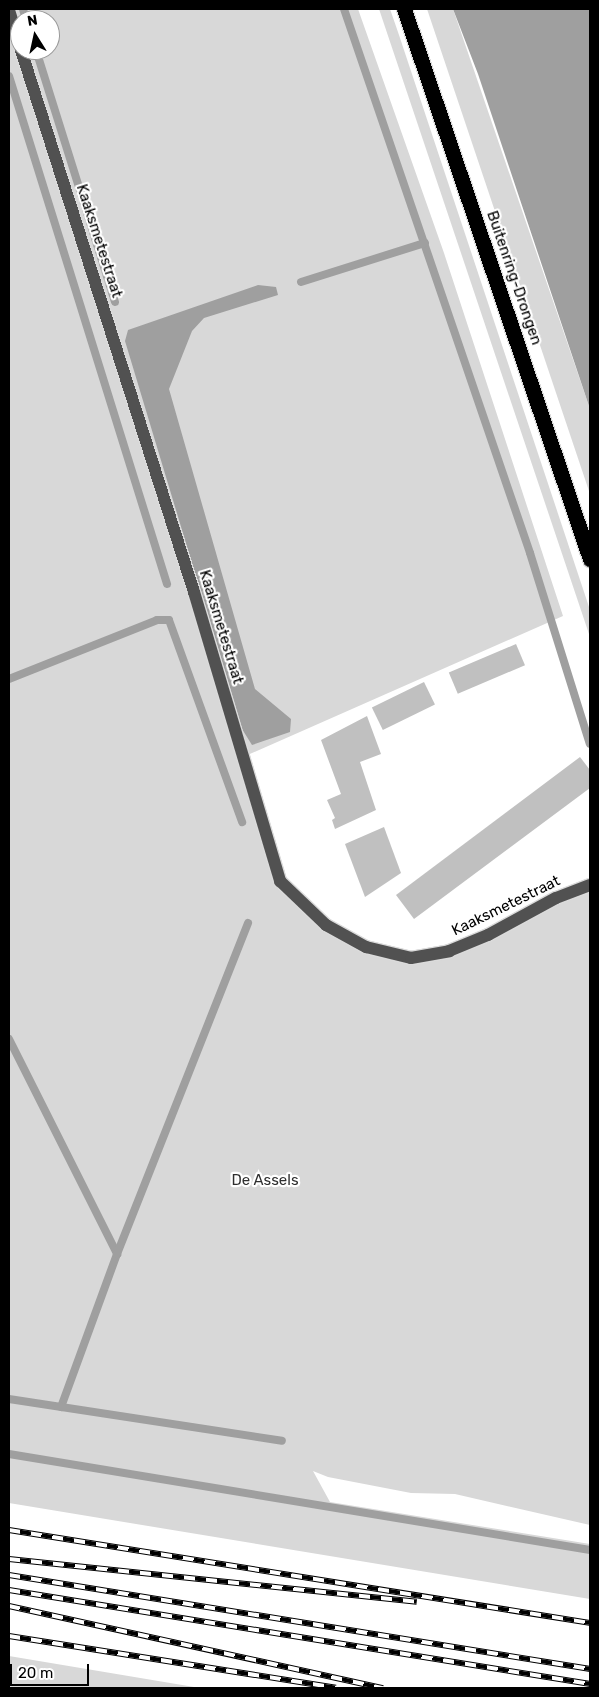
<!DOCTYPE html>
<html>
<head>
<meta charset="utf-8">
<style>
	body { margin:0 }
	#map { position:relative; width:599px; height:1697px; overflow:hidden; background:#fff; font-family:Rubik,sans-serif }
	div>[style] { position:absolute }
	.green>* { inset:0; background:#d8d8d8 }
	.water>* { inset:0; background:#9f9f9f }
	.stream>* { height:8px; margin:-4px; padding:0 4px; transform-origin:4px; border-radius:4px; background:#9f9f9f }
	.building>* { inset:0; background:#c0c0c0; transform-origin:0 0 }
	.roads { filter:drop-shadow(1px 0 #dbdbdb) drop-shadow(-1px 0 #dbdbdb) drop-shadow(0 1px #dbdbdb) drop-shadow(0 -1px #dbdbdb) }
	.minor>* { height:12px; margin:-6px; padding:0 6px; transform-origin:6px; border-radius:6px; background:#515151 }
	.highway>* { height:15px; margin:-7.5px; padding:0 7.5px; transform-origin:7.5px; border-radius:7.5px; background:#000 }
	.rail>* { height:5.5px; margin-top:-2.75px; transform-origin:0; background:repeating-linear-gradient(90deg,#fff 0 11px,#000 0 22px); box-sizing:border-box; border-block:1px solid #000 }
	span { translate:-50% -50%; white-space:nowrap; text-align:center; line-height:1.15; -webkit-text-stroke:4.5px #fff; paint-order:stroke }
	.street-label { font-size:15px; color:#000 }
	.park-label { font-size:15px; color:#2f2f2f }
	.frame { position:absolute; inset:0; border:10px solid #000; pointer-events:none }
	.north { position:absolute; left:10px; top:10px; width:50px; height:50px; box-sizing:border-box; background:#fff; border:1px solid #999; border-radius:50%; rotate:350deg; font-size:14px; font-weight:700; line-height:20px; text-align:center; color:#000 }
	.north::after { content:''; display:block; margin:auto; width:18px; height:22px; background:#000; clip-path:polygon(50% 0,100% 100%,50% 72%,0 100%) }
	.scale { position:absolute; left:10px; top:1664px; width:79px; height:22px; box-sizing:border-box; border:2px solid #000; border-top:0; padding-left:6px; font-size:15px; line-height:18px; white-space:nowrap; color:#000; -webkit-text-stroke:4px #fff; paint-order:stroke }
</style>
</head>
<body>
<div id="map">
	<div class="green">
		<i style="clip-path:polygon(evenodd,9px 9px,358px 9px,444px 253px,563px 616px,243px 757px,280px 881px,326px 925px,411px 958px,449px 951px,590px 885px,590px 1525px,455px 1494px,411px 1493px,328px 1477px,313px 1471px,330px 1502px,590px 1544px,590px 1599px,9px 1503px,9px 9px,20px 20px,50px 20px,50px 50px,20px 50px,20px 20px)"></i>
		<i style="clip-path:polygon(379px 9px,390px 9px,399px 35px,590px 610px,590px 637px)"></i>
		<i style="clip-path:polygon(427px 9px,453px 9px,590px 409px,590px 494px)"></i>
		<i style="clip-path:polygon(9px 1656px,200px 1688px,9px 1688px)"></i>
	</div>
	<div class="water">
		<i style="clip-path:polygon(453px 9px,590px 9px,590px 409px,478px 74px)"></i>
		<i style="clip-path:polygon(258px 285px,276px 287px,278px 295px,204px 318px,192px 331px,169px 389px,255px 689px,291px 719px,290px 732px,252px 745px,242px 729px,125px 341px,128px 330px)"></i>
	</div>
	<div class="stream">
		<i style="left:23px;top:9px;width:11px;rotate:75deg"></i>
		<i style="left:344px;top:9px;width:575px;rotate:71.12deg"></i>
		<i style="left:530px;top:553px;width:200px;rotate:72.6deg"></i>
		<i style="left:36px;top:50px;width:264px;rotate:72.6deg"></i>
		<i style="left:9px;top:76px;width:532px;rotate:72.72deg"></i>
		<i style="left:301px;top:282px;width:130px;rotate:-17.5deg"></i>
		<i style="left:9px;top:679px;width:159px;rotate:-21.7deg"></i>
		<i style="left:157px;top:620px;width:12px"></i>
		<i style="left:169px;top:620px;width:215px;rotate:70.1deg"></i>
		<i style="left:9px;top:1039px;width:241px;rotate:63.3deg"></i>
		<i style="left:117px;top:1254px;width:163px;rotate:110.1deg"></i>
		<i style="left:117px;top:1254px;width:356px;rotate:-68.4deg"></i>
		<i style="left:9px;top:1399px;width:276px;rotate:8.7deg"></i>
		<i style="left:9px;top:1454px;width:589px;rotate:9.38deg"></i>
	</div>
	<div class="building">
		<i style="left:516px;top:644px;width:23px;height:73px;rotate:67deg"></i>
		<i style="left:424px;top:682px;width:25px;height:58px;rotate:64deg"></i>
		<i style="clip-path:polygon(367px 716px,381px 754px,360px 762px,376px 810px,335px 829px,332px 820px,335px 818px,327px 800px,341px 794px,321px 740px)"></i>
		<i style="clip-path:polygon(580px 757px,590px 770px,590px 788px,414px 919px,396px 895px)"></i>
		<i style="clip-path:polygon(384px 827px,401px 873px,365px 897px,345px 844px)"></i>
	</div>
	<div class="roads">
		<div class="minor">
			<i style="left:9px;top:10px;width:38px;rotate:73deg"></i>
			<i style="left:21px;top:50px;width:569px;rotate:72.3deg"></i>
			<i style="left:194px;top:592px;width:302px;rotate:73.4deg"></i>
			<i style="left:280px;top:881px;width:64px;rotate:43.7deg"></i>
			<i style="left:326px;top:925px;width:46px;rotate:28.8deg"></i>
			<i style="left:366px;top:947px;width:46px;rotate:13.7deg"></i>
			<i style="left:411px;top:958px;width:39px;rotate:-10deg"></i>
			<i style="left:449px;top:951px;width:42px;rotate:-22.3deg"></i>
			<i style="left:488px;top:935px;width:77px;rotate:-28.6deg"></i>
			<i style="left:556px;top:898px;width:36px;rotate:-21deg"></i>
		</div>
		<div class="highway">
			<i style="left:404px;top:9px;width:581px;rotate:71.32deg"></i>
		</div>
	</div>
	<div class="rail">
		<i style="left:9px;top:1530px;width:588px;rotate:9.09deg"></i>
		<i style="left:9px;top:1559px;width:410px;rotate:6deg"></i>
		<i style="left:9px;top:1575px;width:589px;rotate:9.19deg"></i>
		<i style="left:9px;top:1590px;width:589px;rotate:9.19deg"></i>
		<i style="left:9px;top:1606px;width:383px;rotate:12.4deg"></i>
		<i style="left:9px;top:1636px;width:331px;rotate:9deg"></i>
	</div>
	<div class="street-label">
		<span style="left:99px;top:241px;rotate:72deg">Kaaksmetestraat</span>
		<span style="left:514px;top:278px;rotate:71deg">Buitenring-Drongen</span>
		<span style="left:221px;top:627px;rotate:73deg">Kaaksmetestraat</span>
		<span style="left:506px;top:906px;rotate:-26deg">Kaaksmetestraat</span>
	</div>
	<div class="park-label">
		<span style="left:265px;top:1181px">De Assels</span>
	</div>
	<div class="frame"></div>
	<div class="north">N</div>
	<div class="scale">20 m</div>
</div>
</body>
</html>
